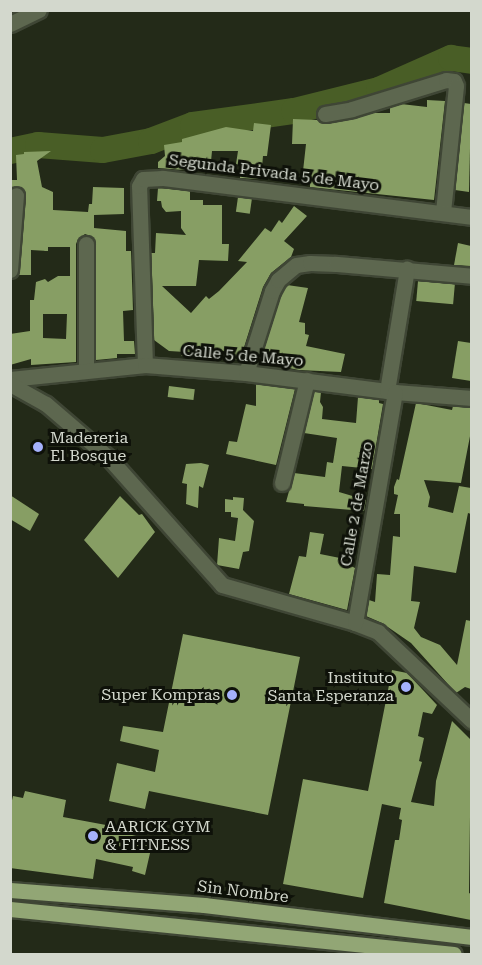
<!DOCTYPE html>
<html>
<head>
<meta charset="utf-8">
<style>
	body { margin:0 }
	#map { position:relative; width:482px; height:965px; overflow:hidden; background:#232a18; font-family:"Roboto Serif",serif }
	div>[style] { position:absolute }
	.river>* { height:26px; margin:-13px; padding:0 13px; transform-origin:13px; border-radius:13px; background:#495e26 }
	.building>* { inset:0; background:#879e64; transform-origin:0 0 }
	.roads { filter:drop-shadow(2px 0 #3f4635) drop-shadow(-2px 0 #3f4635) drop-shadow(0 2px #3f4635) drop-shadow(0 -2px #3f4635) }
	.minor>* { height:15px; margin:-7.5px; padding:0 7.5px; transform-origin:7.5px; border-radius:7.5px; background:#5d674f }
	.major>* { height:15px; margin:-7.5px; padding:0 7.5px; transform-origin:7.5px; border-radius:7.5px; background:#92a675 }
	.dots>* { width:16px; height:16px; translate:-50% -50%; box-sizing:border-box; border:3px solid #0e1109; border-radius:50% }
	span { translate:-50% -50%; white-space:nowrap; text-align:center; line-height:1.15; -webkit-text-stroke:6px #0e1109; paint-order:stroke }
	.street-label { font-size:16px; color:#d3d8cd }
	.poi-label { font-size:16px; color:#d3d8cd }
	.left { translate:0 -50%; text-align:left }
	.right { translate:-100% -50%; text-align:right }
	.frame { position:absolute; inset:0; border:12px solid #d3d8cd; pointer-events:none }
</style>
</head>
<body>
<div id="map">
	<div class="river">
		<i style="left:10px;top:151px;width:29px;rotate:-12deg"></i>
		<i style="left:38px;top:145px;width:65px;rotate:4.4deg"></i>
		<i style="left:103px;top:150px;width:49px;rotate:-10.6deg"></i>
		<i style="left:151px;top:141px;width:45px;rotate:-20.9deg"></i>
		<i style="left:193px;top:125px;width:102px;rotate:-7.9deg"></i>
		<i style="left:294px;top:111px;width:88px;rotate:-13.9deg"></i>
		<i style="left:379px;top:90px;width:79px;rotate:-24deg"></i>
		<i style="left:451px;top:58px;width:21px;rotate:8deg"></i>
	</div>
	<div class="building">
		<i style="clip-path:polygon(427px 100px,445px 101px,434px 200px,310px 187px,310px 181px,302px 180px,306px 144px,292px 144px,293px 119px,317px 120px,327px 124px,373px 113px,390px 113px,390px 107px,401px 104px,427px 107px)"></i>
		<i style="clip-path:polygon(464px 103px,471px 104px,469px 192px,455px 190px)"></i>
		<i style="clip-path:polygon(254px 123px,271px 125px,267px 156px,263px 156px,261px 179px,240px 178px,240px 165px,236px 164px,238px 151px,212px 151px,210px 172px,158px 168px,158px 162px,165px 156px,164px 145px,182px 142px,182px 139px,226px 127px,253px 131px)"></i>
		<i style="clip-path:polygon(evenodd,51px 151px,37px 161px,42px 187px,53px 192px,53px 210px,88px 212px,89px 204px,92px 204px,93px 187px,124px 188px,124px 214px,94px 215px,94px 228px,126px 231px,126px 251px,131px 251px,133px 310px,123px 311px,124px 341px,134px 341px,135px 354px,117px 354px,117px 358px,96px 360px,96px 244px,91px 236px,85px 234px,78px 239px,76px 244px,76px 362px,31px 365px,31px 359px,10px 365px,10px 334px,30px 331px,30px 300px,34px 300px,36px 282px,45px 279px,48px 282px,58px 276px,70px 276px,70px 247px,48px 247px,48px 251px,31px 250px,31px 275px,18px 275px,26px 196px,21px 187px,10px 187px,10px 180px,17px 180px,16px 155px,24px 154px,24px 152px,51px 151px,43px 314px,67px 314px,66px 339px,43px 338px,43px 314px)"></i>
		<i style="clip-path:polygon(158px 188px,190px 191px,190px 200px,203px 200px,203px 205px,222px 205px,222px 244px,229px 244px,228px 261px,199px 260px,196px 286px,162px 286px,191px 313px,206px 296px,209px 299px,219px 291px,247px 262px,238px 261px,265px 228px,271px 232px,279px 220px,282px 223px,294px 206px,307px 216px,284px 241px,294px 249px,291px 257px,271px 273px,263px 287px,240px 360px,181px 356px,185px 352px,169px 351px,154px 340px,151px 253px,155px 253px,156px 233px,186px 235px,181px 228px,181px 211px,166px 212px,162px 207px,161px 201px,157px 201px)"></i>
		<i style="left:238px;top:197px;width:14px;height:15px;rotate:8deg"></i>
		<i style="clip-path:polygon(458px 243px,471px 246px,471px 266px,454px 265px)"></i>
		<i style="left:418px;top:281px;width:37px;height:20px;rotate:5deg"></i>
		<i style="clip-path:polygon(287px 285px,308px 288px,299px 322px,305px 323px,305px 334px,309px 335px,306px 346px,345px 354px,341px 372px,299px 370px,260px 362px,281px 295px)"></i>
		<i style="clip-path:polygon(458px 341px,471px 343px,471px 381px,452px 378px)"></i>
		<i style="clip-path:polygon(256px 384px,295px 389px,276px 465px,226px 454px,229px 441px,237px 442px,246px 404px,256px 406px)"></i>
		<i style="left:169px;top:386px;width:26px;height:11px;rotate:7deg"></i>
		<i style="clip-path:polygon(314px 392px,321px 392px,320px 402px,323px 407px,322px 419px,356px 423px,358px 397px,379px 400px,379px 403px,383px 404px,372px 469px,342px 466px,339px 492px,366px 500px,364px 511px,304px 506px,304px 504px,286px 502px,294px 473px,325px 477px,327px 462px,333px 463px,337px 438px,304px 433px)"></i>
		<i style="clip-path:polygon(416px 403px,452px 410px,453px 406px,471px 408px,471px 431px,461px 483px,424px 480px,430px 497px,428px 507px,453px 513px,459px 486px,471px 488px,471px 514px,468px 513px,456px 573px,414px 566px,411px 601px,420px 602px,414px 628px,421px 637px,440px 645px,457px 665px,466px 620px,471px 621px,471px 689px,465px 687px,456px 693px,411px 643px,382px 623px,366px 616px,369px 600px,375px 602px,377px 574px,390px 575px,393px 536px,400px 537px,400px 514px,394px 514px,398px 495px,394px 494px,394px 487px,397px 479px,399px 480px)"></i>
		<i style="clip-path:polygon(201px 463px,209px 465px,203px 488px,199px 486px,198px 508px,186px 504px,187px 484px,182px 483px,186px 464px)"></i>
		<i style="clip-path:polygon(10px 495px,39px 514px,30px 531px,10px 519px)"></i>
		<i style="clip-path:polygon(120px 496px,139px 515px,142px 514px,155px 532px,118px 578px,84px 540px)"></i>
		<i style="clip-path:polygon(233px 497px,244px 498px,243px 510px,254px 521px,249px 551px,243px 552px,239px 569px,217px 565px,219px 538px,235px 541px,238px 518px,231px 517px,231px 512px,225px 512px,225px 499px,233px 500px)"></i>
		<i style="clip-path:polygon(310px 532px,324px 534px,320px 554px,345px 559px,345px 563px,355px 568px,347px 610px,289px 594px,299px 556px,306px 557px)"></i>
		<i style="clip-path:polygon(183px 634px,300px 657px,268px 815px,149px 791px,145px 809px,109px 801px,117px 763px,155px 772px,159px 750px,120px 741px,123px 726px,163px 732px)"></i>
		<i style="clip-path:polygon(392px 670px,407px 673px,437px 705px,432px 714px,423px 712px,418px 736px,424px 738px,419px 761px,422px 762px,411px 802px,434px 806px,436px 781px,452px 721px,471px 740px,469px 893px,471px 894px,471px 920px,384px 903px,395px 840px,399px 840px,402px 820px,399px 819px,401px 808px,382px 804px,363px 898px,283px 884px,303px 779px,368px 791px)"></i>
		<i style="clip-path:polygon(25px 791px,66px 800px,63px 817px,133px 830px,132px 835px,153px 840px,145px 875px,132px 871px,133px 867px,96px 859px,93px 879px,10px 868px,10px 809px,13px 796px,23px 798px)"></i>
	</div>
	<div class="roads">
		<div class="minor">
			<i style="left:10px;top:24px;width:32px;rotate:-26deg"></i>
			<i style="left:325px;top:114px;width:27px;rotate:-10deg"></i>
			<i style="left:352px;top:109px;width:98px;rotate:-17.1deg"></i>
			<i style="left:446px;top:80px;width:8px;rotate:7deg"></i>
			<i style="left:454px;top:81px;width:5px;rotate:68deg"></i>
			<i style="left:456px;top:86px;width:127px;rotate:95.9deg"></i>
			<i style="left:10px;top:270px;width:75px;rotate:-85.4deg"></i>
			<i style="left:145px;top:365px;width:179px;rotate:-91.9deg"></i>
			<i style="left:139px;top:186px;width:8px;rotate:-60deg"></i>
			<i style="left:143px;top:179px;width:20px;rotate:-3deg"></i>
			<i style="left:163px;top:178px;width:311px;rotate:7.2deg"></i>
			<i style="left:86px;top:369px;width:125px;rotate:-90deg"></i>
			<i style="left:246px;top:373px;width:86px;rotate:-72.4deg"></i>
			<i style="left:272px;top:291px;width:13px;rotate:-61deg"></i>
			<i style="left:278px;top:280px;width:23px;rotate:-40deg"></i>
			<i style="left:296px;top:265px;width:14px;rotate:-8deg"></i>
			<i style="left:310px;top:263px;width:26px;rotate:2deg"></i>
			<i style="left:336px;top:264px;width:137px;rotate:5deg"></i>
			<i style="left:10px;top:379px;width:136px;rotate:-5.9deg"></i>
			<i style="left:145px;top:365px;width:101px;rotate:4.5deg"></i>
			<i style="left:246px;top:373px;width:150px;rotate:7.3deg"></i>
			<i style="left:395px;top:392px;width:77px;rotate:4.5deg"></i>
			<i style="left:10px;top:384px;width:41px;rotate:29.1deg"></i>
			<i style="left:46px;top:404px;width:83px;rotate:40.6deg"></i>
			<i style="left:109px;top:458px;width:170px;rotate:48.3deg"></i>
			<i style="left:222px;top:585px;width:138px;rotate:15.9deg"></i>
			<i style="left:355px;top:623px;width:25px;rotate:21deg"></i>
			<i style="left:378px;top:632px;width:129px;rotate:43.4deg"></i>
			<i style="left:387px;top:391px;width:124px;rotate:-80.7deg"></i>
			<i style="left:282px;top:483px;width:106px;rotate:-76.4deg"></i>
			<i style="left:355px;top:623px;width:234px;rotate:-80.2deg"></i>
		</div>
		<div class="major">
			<i style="left:10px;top:890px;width:195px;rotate:4.4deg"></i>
			<i style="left:204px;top:905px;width:270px;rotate:6.8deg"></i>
			<i style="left:10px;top:909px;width:446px;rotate:5.8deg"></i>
		</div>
	</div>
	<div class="dots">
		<i style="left:38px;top:447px;background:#a5b1fc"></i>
		<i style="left:406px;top:687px;background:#a5b1fc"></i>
		<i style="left:232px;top:695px;background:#a5b1fc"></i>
		<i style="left:93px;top:836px;background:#a5b1fc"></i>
	</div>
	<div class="street-label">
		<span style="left:274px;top:173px;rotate:7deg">Segunda Privada 5 de Mayo</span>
		<span style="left:243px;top:356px;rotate:5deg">Calle 5 de Mayo</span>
		<span style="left:357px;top:504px;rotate:-80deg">Calle 2 de Marzo</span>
		<span style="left:243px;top:892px;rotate:7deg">Sin Nombre</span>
	</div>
	<div class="poi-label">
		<span class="left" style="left:50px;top:447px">Madereria<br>El Bosque</span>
		<span class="right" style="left:394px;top:687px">Instituto<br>Santa Esperanza</span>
		<span class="right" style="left:220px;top:695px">Super Kompras</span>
		<span class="left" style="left:105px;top:836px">AARICK GYM<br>&amp; FITNESS</span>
	</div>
	<div class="frame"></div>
</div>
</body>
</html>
